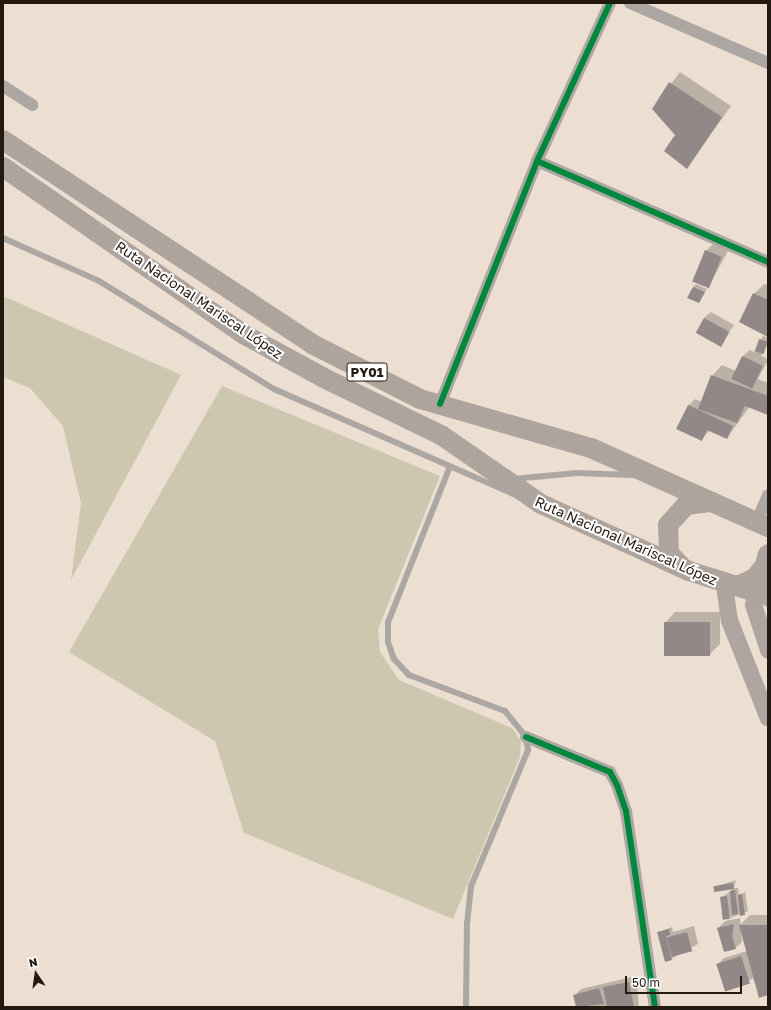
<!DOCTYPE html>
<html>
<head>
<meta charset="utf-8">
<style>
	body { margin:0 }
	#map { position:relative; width:771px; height:1010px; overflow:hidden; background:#ecded0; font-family:"Golos Text",sans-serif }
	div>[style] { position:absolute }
	.green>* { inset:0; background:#ccc7ae }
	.shadow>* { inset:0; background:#0003 }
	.building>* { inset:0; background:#928887; transform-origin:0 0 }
	.service>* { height:6px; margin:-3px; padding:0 3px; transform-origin:3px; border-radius:3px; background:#ada7a3 }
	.minor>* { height:12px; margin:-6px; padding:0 6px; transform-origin:6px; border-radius:6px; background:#ada7a3 }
	.secondary>* { height:17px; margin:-8.5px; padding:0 8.5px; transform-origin:8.5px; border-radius:8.5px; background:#aea5a0 }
	.trunk>* { height:20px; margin:-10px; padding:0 10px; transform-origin:10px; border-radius:10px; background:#aea49e }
	.cycleway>* { height:6px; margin:-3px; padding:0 3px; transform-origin:3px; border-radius:3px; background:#00873e }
	span { translate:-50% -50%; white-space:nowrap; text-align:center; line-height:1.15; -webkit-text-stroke:4px #fff; paint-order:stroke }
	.shield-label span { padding:1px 3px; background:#fff; border:1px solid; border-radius:3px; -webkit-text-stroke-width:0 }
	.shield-label { font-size:13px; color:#231910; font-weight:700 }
	.street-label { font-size:14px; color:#231910 }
	.frame { position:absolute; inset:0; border:4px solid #231910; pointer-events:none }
	.north { position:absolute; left:16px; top:954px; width:40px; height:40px; -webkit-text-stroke:3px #fff; paint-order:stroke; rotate:347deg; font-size:11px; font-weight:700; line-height:16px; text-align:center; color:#231910 }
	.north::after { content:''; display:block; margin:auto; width:14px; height:18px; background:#231910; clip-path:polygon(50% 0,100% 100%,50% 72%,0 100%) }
	.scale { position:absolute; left:625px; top:976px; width:117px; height:18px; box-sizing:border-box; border:2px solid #231910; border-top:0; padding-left:5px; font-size:12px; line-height:14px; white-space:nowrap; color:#231910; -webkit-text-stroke:3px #fff; paint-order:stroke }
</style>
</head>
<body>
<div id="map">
	<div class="green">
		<i style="clip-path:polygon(3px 296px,181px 375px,71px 580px,81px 503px,63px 426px,30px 388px,3px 377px)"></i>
		<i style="clip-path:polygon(222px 386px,440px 476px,378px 629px,380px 652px,399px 680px,512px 728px,521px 741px,520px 757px,453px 919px,244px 833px,215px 741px,69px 652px)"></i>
	</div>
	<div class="shadow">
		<i style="clip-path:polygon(680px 72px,731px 106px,687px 168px,676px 135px,653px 108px)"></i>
		<i style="clip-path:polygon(713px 244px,728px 251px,709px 286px,706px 251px)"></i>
		<i style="clip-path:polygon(696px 284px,707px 289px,699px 302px,693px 287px)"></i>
		<i style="clip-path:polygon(764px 284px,768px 285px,768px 336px,754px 294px)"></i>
		<i style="clip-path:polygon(711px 312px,734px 325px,719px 346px,704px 318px)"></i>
		<i style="clip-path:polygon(763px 336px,768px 338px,768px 344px,761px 355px,768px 360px,758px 379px,768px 383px,768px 414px,750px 406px,727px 438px,710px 430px,702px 439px,688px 406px,695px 399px,702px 402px,712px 376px,722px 365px,736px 371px,743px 356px,750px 350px,754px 352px)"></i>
		<i style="clip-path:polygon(675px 612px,720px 612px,720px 644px,710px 654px,665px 623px)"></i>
		<i style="clip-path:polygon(736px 880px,734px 888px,738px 888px,739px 895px,745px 892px,748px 911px,730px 918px,721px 898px,733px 889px,714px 887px)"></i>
		<i style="clip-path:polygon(750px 915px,768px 915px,768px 994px,754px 978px,725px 991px,717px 965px,724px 958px,747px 951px,740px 925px)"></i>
		<i style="clip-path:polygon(740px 918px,742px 942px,735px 948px,718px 928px,725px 921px)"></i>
		<i style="clip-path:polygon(694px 926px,698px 944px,671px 959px,659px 932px,672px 927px,673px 932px)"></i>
		<i style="clip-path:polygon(636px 976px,639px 1007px,577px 1007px,574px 996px,581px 989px)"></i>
	</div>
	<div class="building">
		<i style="clip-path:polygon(669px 82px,722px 117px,687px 169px,664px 151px,675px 135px,652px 109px)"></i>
		<i style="left:705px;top:250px;width:18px;height:34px;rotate:22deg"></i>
		<i style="clip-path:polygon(693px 287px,705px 292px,699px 303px,687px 298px)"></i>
		<i style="clip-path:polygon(753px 293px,768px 300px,768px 337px,739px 322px)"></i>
		<i style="left:704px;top:318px;width:29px;height:17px;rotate:29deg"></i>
		<i style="left:759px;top:339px;width:9px;height:13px;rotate:18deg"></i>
		<i style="left:742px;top:356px;width:23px;height:25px;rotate:25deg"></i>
		<i style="clip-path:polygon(711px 375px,768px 396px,768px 415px,745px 406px,737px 423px,698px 409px)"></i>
		<i style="clip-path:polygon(688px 405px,733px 426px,727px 439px,707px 430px,702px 441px,676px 429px)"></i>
		<i style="left:664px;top:622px;width:46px;height:34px"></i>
		<i style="left:733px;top:883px;width:6px;height:20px;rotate:81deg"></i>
		<i style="clip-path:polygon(735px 890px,738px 914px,732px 915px,730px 891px)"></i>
		<i style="clip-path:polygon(742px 894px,745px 915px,740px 916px,738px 895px)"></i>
		<i style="left:727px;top:896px;width:23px;height:7px;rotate:83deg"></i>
		<i style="clip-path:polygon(734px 924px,732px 936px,736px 949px,724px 952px,717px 928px)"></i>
		<i style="clip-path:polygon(739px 925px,768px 925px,768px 995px,759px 998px)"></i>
		<i style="clip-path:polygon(669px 929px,670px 935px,666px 936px,672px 960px,665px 962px,657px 932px)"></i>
		<i style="left:687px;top:932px;width:20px;height:21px;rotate:75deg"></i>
		<i style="left:741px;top:956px;width:29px;height:26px;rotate:72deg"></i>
		<i style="clip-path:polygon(629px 982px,634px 1007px,607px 1007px,603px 987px)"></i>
		<i style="clip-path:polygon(599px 988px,604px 1004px,576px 1007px,573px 995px)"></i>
	</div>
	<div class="service">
		<i style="left:3px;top:238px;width:105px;rotate:24.1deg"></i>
		<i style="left:99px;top:281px;width:206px;rotate:31.7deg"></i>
		<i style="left:274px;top:389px;width:261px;rotate:23.7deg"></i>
		<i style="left:449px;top:469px;width:165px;rotate:111.7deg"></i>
		<i style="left:388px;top:622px;width:20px;rotate:90deg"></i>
		<i style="left:388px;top:642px;width:18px;rotate:71deg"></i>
		<i style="left:394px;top:659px;width:22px;rotate:47deg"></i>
		<i style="left:409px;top:675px;width:103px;rotate:20.6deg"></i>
		<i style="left:505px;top:711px;width:33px;rotate:51deg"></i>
		<i style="left:526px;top:737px;width:13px;rotate:81deg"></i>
		<i style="left:528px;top:750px;width:147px;rotate:112.7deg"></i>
		<i style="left:471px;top:886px;width:36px;rotate:96deg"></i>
		<i style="left:467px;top:922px;width:85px;rotate:90.7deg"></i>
		<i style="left:513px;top:479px;width:64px;rotate:-5.4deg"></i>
		<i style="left:577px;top:473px;width:54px;rotate:2.1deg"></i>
	</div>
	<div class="minor">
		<i style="left:630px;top:3px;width:150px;rotate:23.5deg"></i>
		<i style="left:3px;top:86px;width:35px;rotate:33deg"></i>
		<i style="left:537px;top:161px;width:252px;rotate:23.6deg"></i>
		<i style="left:440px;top:404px;width:262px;rotate:-68.2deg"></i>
		<i style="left:537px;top:161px;width:174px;rotate:-65.2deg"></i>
		<i style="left:757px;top:521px;width:28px;rotate:-67deg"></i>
		<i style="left:526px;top:737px;width:91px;rotate:22.6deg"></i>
		<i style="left:610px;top:772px;width:15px;rotate:62deg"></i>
		<i style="left:617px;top:785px;width:28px;rotate:71deg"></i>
		<i style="left:626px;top:811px;width:198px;rotate:81.6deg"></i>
	</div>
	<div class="secondary">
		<i style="left:759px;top:579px;width:26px;rotate:103deg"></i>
		<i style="left:753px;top:604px;width:48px;rotate:71.9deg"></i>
		<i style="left:724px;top:585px;width:35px;rotate:82deg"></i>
		<i style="left:729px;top:620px;width:105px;rotate:68.3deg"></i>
	</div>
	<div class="trunk">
		<i style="left:3px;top:140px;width:370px;rotate:33.4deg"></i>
		<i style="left:312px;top:344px;width:121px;rotate:27deg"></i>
		<i style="left:420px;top:399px;width:178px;rotate:16deg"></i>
		<i style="left:591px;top:448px;width:194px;rotate:24.1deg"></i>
		<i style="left:3px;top:167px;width:295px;rotate:34.8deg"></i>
		<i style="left:245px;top:335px;width:94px;rotate:28.5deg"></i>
		<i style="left:328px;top:380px;width:126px;rotate:26deg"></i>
		<i style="left:441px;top:435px;width:121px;rotate:34.6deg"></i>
		<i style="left:541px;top:504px;width:162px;rotate:24.4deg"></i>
		<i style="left:689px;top:571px;width:83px;rotate:17.6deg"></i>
		<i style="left:682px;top:567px;width:19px;rotate:-133deg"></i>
		<i style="left:669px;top:553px;width:28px;rotate:-92deg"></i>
		<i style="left:668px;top:525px;width:27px;rotate:-48deg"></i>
		<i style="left:686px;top:505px;width:26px;rotate:-7deg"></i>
		<i style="left:728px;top:585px;width:12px"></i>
		<i style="left:740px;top:585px;width:17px;rotate:-25deg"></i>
		<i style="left:755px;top:578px;width:16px;rotate:-52deg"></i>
		<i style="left:765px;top:565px;width:11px;rotate:-75deg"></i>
	</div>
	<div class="cycleway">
		<i style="left:537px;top:161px;width:252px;rotate:23.6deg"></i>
		<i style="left:440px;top:404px;width:262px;rotate:-68.2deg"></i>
		<i style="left:537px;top:161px;width:174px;rotate:-65.2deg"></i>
		<i style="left:526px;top:737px;width:91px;rotate:22.6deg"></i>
		<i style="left:610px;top:772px;width:15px;rotate:62deg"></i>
		<i style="left:617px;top:785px;width:28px;rotate:71deg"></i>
		<i style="left:626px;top:811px;width:198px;rotate:81.6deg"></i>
	</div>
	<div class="shield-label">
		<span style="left:367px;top:372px">PY01</span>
	</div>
	<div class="street-label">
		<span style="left:199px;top:300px;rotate:34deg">Ruta Nacional Mariscal López</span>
		<span style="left:626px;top:541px;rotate:24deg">Ruta Nacional Mariscal López</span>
	</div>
	<div class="frame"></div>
	<div class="north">N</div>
	<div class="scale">50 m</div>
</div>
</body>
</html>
